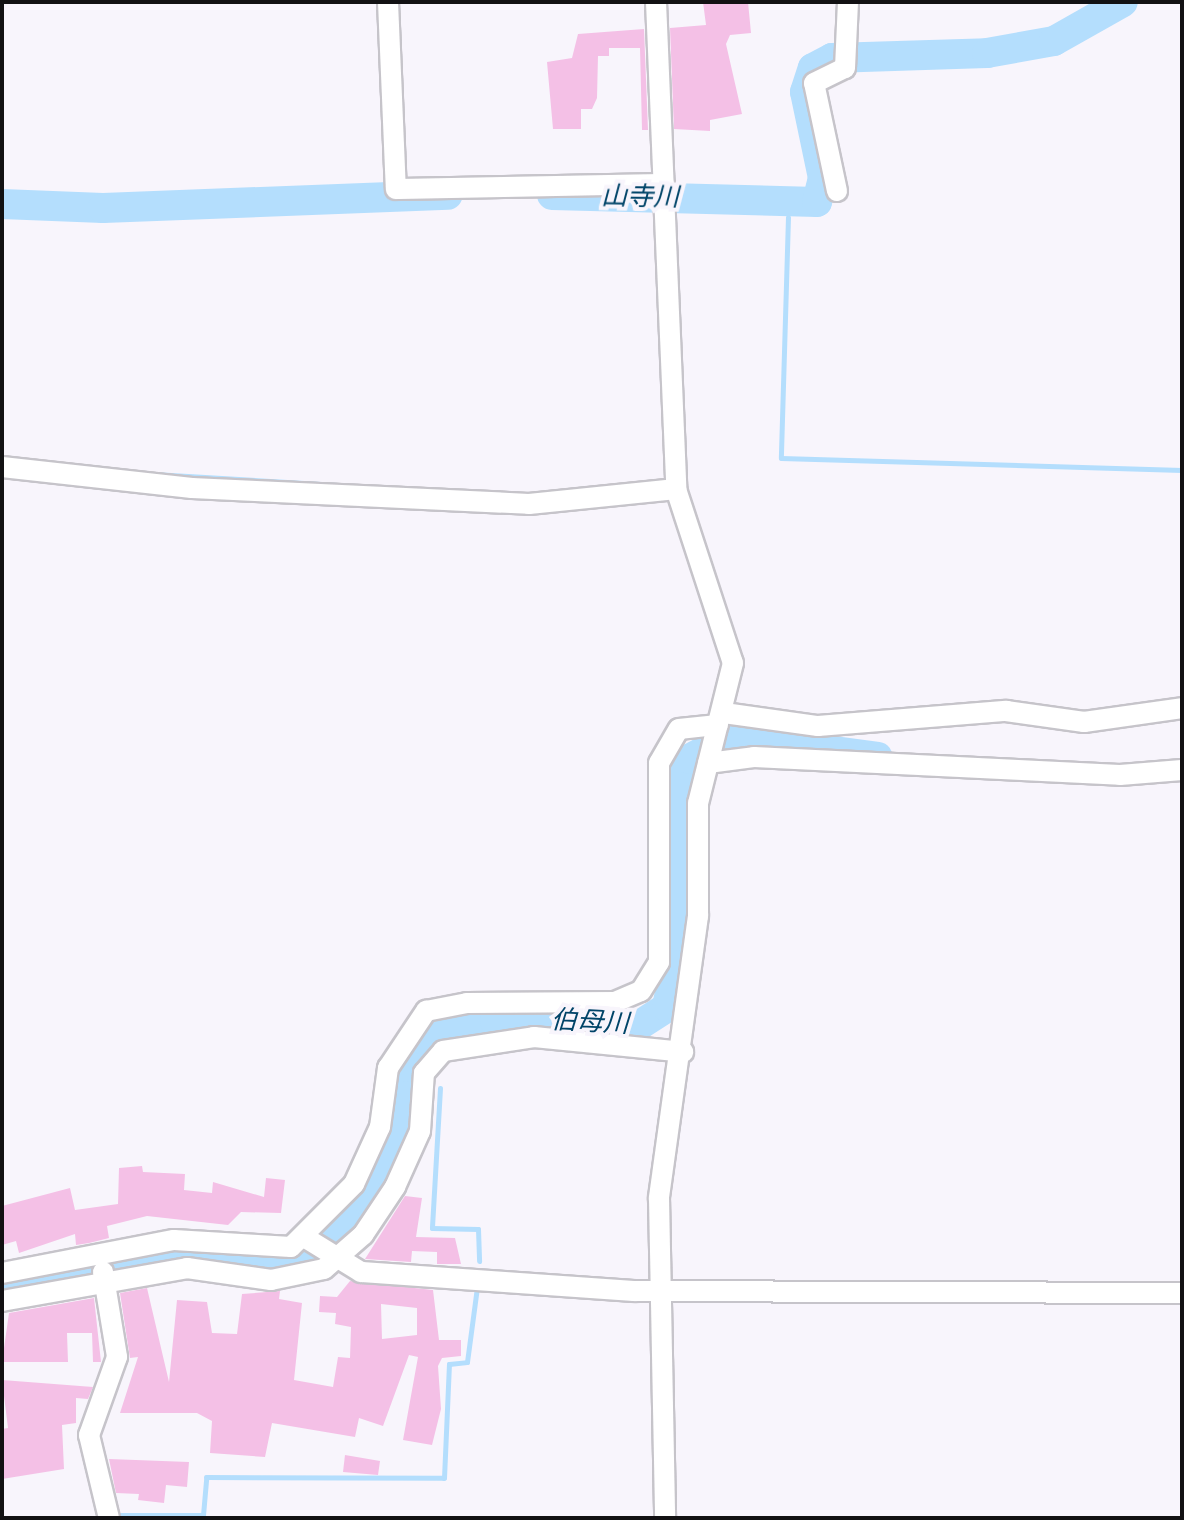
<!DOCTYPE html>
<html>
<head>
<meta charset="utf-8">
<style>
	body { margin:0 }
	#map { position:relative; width:1184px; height:1520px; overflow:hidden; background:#f8f5fc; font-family:"DM Sans","Noto Sans JP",sans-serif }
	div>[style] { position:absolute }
	.stream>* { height:5px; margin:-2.5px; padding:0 2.5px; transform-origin:2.5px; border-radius:2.5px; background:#b4defd }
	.river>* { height:30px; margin:-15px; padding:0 15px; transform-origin:15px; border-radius:15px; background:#b4defd }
	.building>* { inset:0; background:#f4c0e6 }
	.roads { filter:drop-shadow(2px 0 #c6c4ca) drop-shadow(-2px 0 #c6c4ca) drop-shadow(0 2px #c6c4ca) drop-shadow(0 -2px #c6c4ca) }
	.minor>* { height:20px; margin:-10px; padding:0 10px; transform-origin:10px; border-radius:10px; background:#fff }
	span { translate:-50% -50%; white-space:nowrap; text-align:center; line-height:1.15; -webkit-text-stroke:8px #f8f5fc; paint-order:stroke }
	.water-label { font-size:26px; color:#004468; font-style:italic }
	.frame { position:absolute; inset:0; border:4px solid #121113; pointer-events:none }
</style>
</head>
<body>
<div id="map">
	<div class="stream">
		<i style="left:788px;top:217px;width:241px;rotate:91.7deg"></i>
		<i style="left:781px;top:458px;width:401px;rotate:1.7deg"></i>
		<i style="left:154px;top:474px;width:222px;rotate:3.4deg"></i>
		<i style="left:440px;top:1088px;width:140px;rotate:93.3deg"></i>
		<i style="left:432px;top:1228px;width:46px;rotate:1.2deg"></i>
		<i style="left:478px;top:1229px;width:32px;rotate:88deg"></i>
		<i style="left:116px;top:1515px;width:87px"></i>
		<i style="left:203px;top:1515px;width:38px;rotate:-85deg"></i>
		<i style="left:206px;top:1477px;width:238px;rotate:0.2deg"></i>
		<i style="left:444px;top:1478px;width:114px;rotate:-87.5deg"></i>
		<i style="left:449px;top:1364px;width:18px;rotate:-6deg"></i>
		<i style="left:467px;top:1362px;width:76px;rotate:-82.4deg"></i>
	</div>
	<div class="river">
		<i style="left:552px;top:195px;width:265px;rotate:1.5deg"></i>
		<i style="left:817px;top:202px;width:25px;rotate:-76deg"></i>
		<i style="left:823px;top:178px;width:88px;rotate:-101.8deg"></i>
		<i style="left:805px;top:92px;width:25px;rotate:-72deg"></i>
		<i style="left:813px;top:68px;width:21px;rotate:-28deg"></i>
		<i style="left:832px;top:58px;width:155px;rotate:-1.8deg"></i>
		<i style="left:987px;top:53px;width:68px;rotate:-10.2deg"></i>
		<i style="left:1054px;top:41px;width:79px;rotate:-29.5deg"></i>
		<i style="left:2px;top:204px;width:101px;rotate:2.3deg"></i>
		<i style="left:103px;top:208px;width:345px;rotate:-2.2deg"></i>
		<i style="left:2px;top:1287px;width:185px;rotate:-10.9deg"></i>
		<i style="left:184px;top:1252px;width:95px;rotate:9.1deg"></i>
		<i style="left:278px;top:1267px;width:26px;rotate:-11deg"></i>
		<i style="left:304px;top:1262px;width:88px;rotate:-42.7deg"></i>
		<i style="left:369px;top:1202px;width:36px;rotate:-60deg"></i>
		<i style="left:387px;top:1171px;width:106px;rotate:-80.2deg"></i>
		<i style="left:405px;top:1067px;width:33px;rotate:-55deg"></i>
		<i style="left:424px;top:1040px;width:73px;rotate:-15deg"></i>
		<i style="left:495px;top:1021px;width:140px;rotate:2.9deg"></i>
		<i style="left:635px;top:1028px;width:38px;rotate:-33deg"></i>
		<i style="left:667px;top:1007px;width:72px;rotate:-78.8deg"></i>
		<i style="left:681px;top:936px;width:146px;rotate:-90.4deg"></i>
		<i style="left:680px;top:790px;width:32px;rotate:-74deg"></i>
		<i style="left:689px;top:759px;width:47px;rotate:-28.2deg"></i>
		<i style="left:730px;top:737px;width:149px;rotate:7.7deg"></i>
	</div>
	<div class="building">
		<i style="clip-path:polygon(703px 2px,748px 2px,751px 33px,730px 35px,726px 44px,742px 114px,710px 120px,710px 131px,674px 129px,670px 28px,706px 25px)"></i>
		<i style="clip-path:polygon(644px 29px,648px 130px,642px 130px,640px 48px,609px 48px,609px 56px,598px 56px,597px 98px,592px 109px,581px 109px,581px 129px,553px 129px,547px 62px,572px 58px,578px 34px)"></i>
		<i style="clip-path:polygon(142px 1166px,143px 1172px,185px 1174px,184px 1190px,212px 1193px,213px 1182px,264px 1197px,266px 1178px,285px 1180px,281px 1213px,241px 1212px,228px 1225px,147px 1216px,107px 1226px,109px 1238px,89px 1243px,76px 1245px,75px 1234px,19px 1253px,16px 1241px,2px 1245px,2px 1206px,70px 1188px,75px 1210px,118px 1204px,119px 1168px)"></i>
		<i style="clip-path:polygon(405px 1196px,422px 1198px,416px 1237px,455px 1238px,461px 1264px,437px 1264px,437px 1252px,412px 1251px,411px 1262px,365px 1259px)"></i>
		<i style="clip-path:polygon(evenodd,350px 1281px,433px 1290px,439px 1340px,461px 1340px,461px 1356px,442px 1358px,438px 1366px,441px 1409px,432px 1445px,403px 1440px,418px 1357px,409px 1355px,383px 1426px,359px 1418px,355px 1437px,272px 1423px,265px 1457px,210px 1453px,212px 1421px,197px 1413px,120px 1413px,138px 1357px,130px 1358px,120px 1293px,147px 1288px,169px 1382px,177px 1300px,207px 1302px,212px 1333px,237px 1334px,242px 1294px,280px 1291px,279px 1299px,302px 1303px,294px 1380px,333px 1387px,338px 1357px,350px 1358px,351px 1327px,335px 1324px,336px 1313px,319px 1312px,320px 1296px,337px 1297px,350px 1281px,381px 1304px,417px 1308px,417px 1335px,382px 1339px,381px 1304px)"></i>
		<i style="clip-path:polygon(94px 1298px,101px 1362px,93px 1362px,92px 1333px,67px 1333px,68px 1362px,2px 1362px,9px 1313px)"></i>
		<i style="clip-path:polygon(2px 1380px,93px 1387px,88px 1399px,76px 1398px,76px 1423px,62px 1425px,64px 1469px,2px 1479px,2px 1429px,8px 1428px)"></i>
		<i style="clip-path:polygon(345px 1455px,380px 1461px,378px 1475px,343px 1472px)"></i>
		<i style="clip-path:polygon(109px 1459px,189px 1462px,187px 1487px,166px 1485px,164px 1503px,138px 1500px,139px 1494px,116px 1493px)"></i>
	</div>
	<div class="roads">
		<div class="minor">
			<i style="left:388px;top:2px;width:187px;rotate:87.6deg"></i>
			<i style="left:396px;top:189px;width:268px;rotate:-1.1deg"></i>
			<i style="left:656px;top:2px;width:487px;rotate:87.6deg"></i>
			<i style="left:676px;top:489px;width:183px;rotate:71.9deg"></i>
			<i style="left:733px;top:663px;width:144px;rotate:104deg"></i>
			<i style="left:698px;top:803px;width:113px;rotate:90deg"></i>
			<i style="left:698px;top:916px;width:285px;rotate:97.9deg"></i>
			<i style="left:659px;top:1198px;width:320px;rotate:88.9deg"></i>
			<i style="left:837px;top:191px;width:110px;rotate:-102deg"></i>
			<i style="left:814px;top:83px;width:34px;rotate:-26deg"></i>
			<i style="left:845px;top:68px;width:66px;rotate:-87.4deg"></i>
			<i style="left:2px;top:467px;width:191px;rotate:6.3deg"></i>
			<i style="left:192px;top:488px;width:337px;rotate:2.7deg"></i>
			<i style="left:529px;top:504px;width:148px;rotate:-5.8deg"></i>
			<i style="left:724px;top:713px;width:95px;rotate:7.9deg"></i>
			<i style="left:818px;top:726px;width:189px;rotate:-4.6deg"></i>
			<i style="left:1006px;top:711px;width:79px;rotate:8deg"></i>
			<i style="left:1084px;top:722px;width:99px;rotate:-8.1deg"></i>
			<i style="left:708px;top:763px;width:46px;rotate:-7.4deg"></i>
			<i style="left:754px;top:757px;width:366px;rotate:2.8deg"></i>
			<i style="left:1120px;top:775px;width:62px;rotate:-4.6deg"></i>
			<i style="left:304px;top:1237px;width:67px;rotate:31.6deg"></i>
			<i style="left:361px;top:1272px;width:274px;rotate:4deg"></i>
			<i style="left:634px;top:1291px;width:548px;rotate:0.21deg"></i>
			<i style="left:103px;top:1272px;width:86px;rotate:80.6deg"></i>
			<i style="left:117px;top:1357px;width:83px;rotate:109.7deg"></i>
			<i style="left:89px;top:1435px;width:85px;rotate:76.5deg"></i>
			<i style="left:2px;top:1273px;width:175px;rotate:-10.9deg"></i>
			<i style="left:174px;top:1240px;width:117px;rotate:3.4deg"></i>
			<i style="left:291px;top:1247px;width:89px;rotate:-45deg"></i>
			<i style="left:354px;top:1184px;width:63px;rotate:-65.5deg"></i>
			<i style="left:380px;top:1127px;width:60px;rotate:-82.3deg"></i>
			<i style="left:388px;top:1068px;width:69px;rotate:-56.3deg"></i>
			<i style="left:426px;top:1011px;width:42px;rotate:-11deg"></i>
			<i style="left:467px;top:1003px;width:148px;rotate:-0.4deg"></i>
			<i style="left:615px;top:1002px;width:28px;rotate:-23deg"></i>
			<i style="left:641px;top:991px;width:34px;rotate:-58deg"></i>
			<i style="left:659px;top:962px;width:199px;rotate:-90deg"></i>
			<i style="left:659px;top:763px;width:39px;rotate:-60deg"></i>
			<i style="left:679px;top:729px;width:39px;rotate:-6deg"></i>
			<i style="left:2px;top:1301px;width:188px;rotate:-10.1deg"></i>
			<i style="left:187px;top:1268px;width:85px;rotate:8.1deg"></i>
			<i style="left:271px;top:1280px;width:54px;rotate:-11.7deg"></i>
			<i style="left:324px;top:1269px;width:52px;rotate:-41.1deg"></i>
			<i style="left:363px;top:1235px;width:58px;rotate:-56.3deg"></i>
			<i style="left:395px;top:1187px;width:61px;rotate:-65.9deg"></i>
			<i style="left:420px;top:1131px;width:58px;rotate:-86.1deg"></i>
			<i style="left:424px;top:1073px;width:29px;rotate:-49deg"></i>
			<i style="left:443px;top:1051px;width:92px;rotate:-8.7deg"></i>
			<i style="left:534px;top:1037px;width:150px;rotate:5.7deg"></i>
		</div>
	</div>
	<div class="water-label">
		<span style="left:640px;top:197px;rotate:1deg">山寺川</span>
		<span style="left:590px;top:1022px;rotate:3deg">伯母川</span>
	</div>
	<div class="frame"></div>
</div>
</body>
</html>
